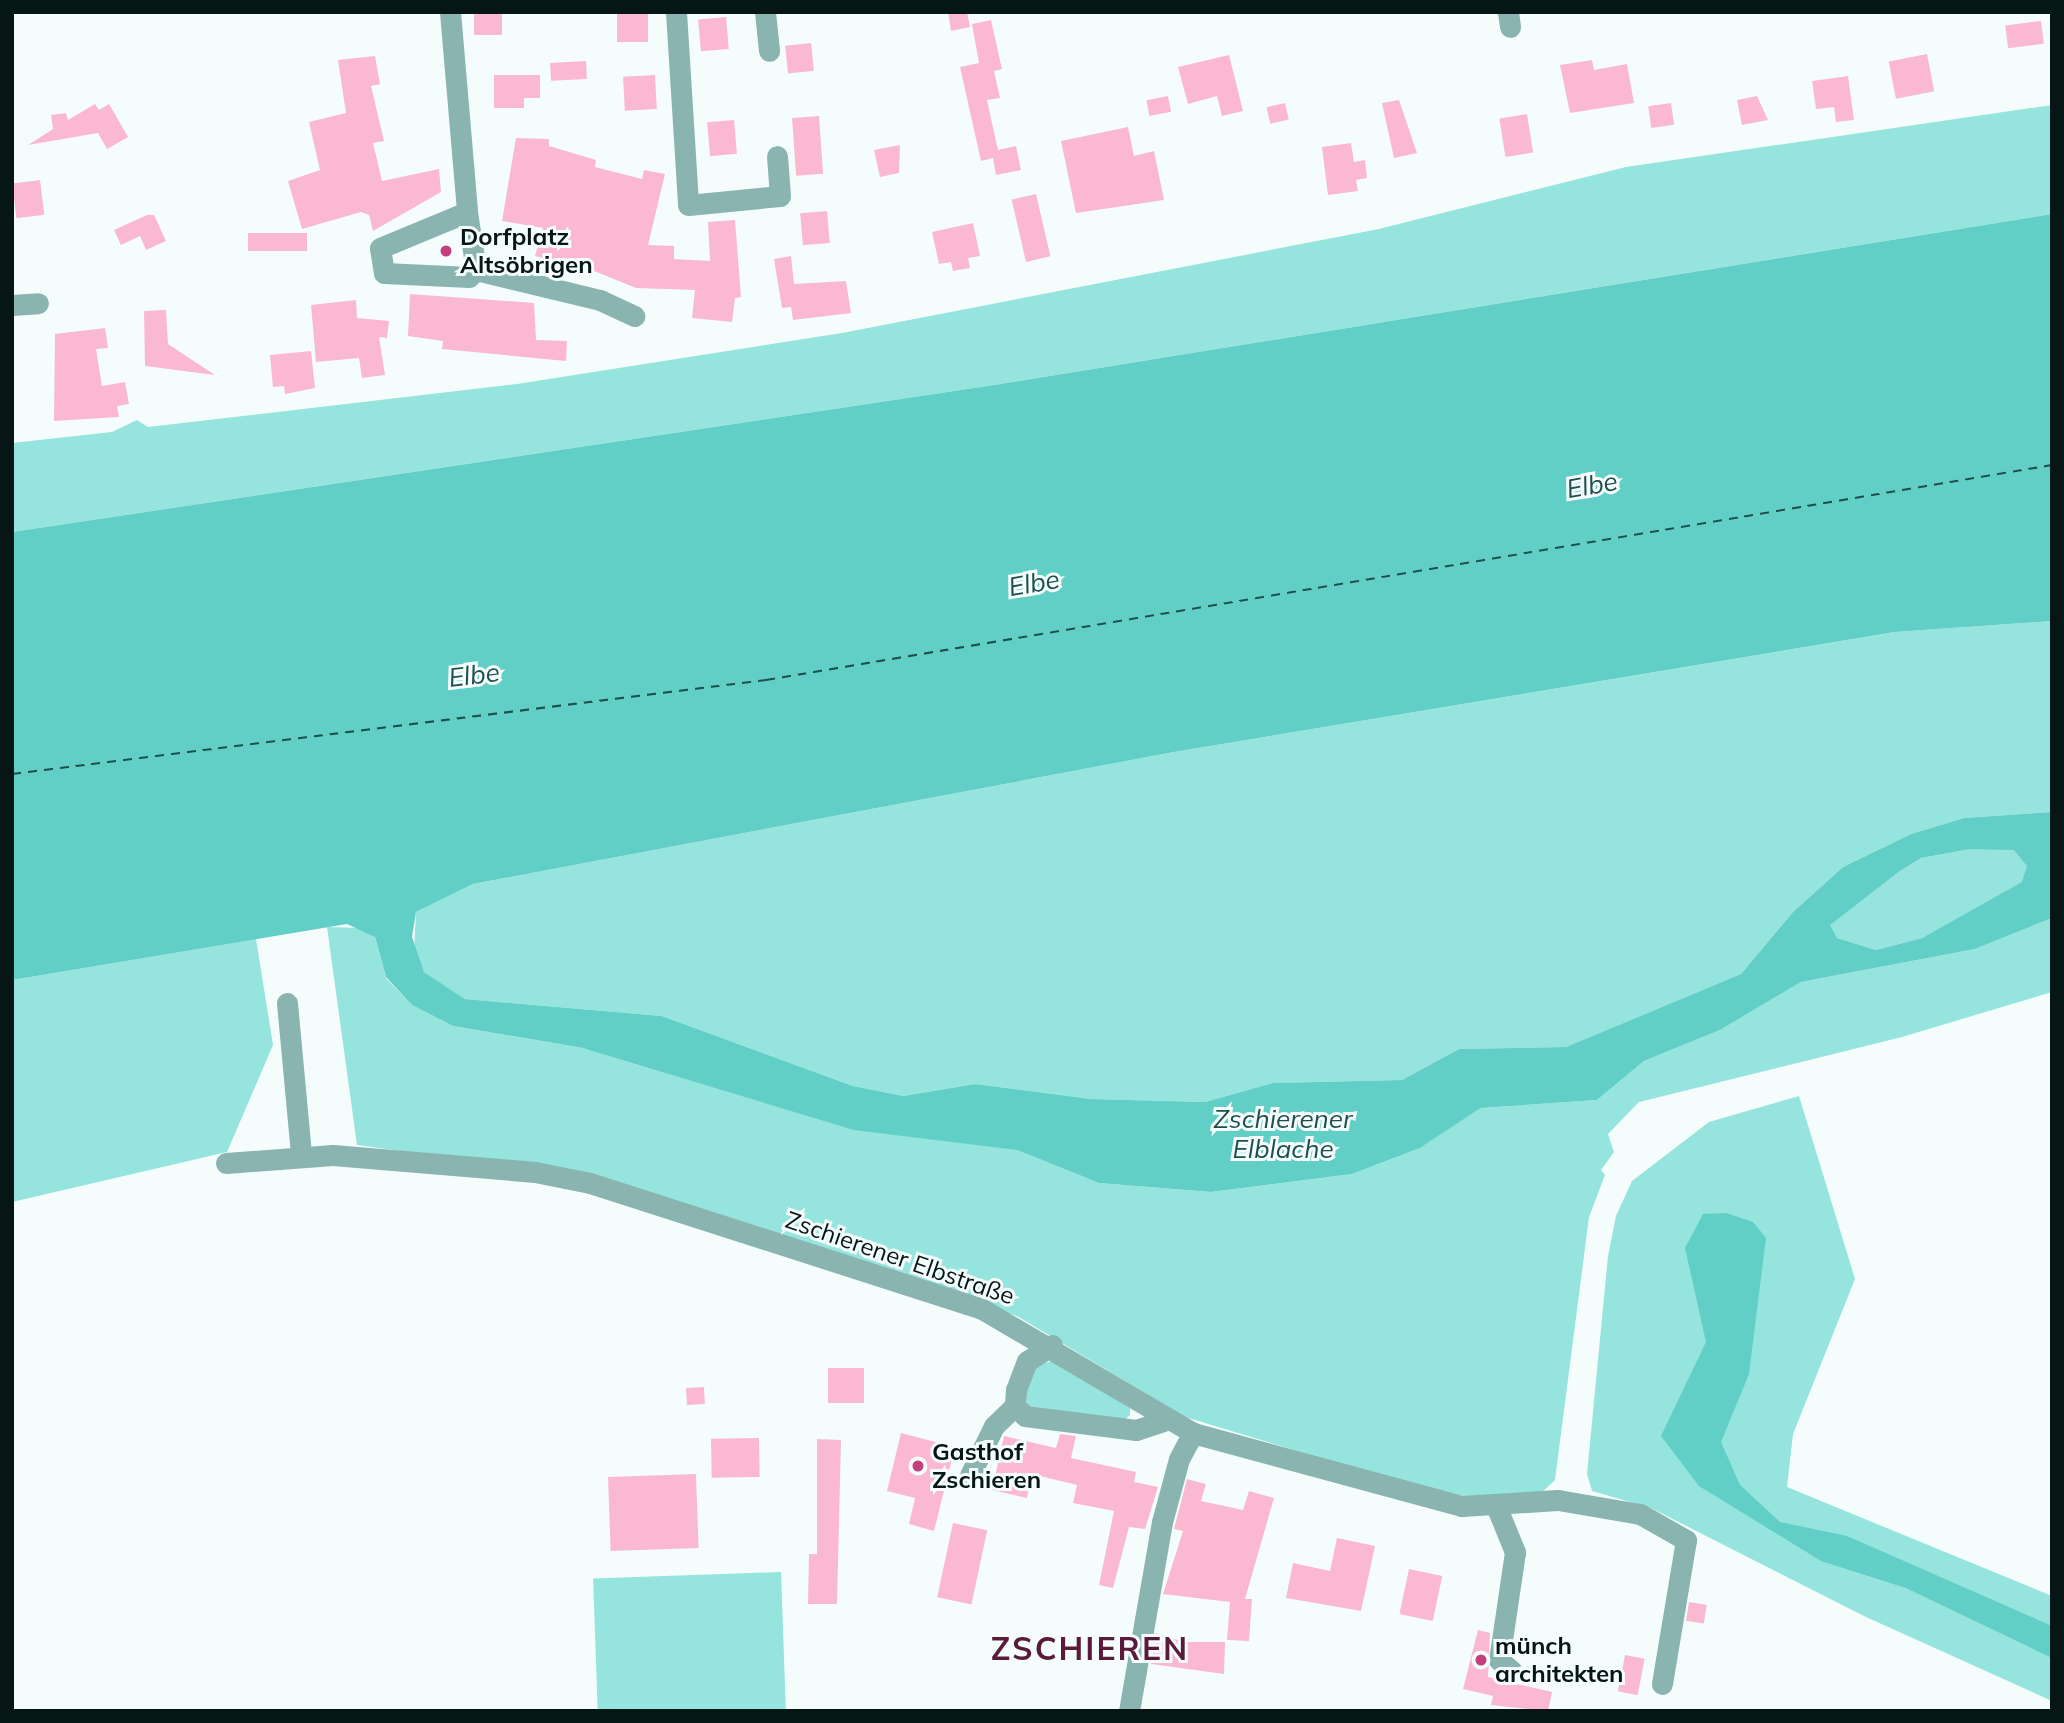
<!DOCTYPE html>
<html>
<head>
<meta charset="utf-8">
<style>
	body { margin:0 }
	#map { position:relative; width:2064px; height:1723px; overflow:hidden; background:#f4fdfc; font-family:Mulish,sans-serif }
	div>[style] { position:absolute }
	.green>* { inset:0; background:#95e4dd; transform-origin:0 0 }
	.water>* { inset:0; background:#61cfc6 }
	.ferry>* { height:2px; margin-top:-1px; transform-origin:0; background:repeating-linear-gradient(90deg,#1f4f4c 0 9px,transparent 0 16px) }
	.building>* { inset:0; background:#fab9d1; transform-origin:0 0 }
	.minor>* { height:21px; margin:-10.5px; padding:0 10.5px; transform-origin:10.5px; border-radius:10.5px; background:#8ab4b0 }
	.dots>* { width:19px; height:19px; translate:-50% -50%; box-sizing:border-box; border:4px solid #f4fdfc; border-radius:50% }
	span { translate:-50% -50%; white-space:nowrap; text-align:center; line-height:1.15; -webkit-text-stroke:6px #f4fdfc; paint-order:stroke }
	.poi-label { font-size:24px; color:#051615; font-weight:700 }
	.left { translate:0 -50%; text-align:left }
	.street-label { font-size:24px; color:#051615 }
	.water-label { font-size:26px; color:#1f4f4c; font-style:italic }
	.district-label { font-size:32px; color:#5b1a39; font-weight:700; letter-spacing:2px }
	.frame { position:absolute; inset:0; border:14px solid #051615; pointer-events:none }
</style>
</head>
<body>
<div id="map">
	<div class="green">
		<i style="clip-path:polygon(2052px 105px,2052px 214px,994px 385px,12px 532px,12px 443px,112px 432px,137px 420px,148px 427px,517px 384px,842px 333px,1379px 229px,1626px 167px)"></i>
		<i style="clip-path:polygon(2052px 621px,2052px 812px,1964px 818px,1911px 834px,1843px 867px,1793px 912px,1741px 974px,1566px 1047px,1459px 1049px,1402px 1080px,1273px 1083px,1205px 1102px,1091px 1099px,975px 1084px,903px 1096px,853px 1086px,662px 1016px,465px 999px,424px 972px,414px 952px,416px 912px,473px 884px,1174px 752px,1895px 632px)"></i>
		<i style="clip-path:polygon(1970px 849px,2014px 849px,2028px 866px,2022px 883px,1922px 938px,1876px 950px,1837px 938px,1829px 925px,1900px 871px,1921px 858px)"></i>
		<i style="clip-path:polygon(2052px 918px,2052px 992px,1902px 1037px,1639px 1102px,1608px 1134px,1614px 1152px,1601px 1170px,1605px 1175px,1589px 1217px,1555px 1480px,1539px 1495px,1487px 1501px,1393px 1480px,1185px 1417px,1017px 1316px,831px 1251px,592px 1177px,357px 1145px,327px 927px,364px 928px,375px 937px,386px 978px,412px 1005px,453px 1026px,583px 1048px,1017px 1150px,1099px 1183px,1211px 1192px,1352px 1174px,1420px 1148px,1481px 1108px,1597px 1100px,1644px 1061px,1720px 1030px,1801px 982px,1975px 949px)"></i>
		<i style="clip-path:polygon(256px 939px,273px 1045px,227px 1152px,12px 1202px,12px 980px)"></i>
		<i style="clip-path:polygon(1799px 1096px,1855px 1279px,1793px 1434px,1787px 1487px,2052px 1596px,2052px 1701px,1866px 1617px,1651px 1508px,1592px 1491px,1587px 1474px,1608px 1256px,1616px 1216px,1632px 1181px,1709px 1122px)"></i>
		<i style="clip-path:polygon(1056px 1360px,1130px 1408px,1130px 1415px,1123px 1421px,1028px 1406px,1023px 1392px,1028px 1376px,1040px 1364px)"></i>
		<i style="left:781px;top:1572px;width:139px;height:188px;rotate:88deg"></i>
	</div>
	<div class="water">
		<i style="clip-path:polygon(evenodd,2052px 214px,2052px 621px,1895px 632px,1174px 752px,473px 884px,416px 912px,412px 937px,424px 972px,465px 999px,662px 1016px,853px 1086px,903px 1096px,975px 1084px,1091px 1099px,1205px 1102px,1273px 1083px,1402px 1080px,1459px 1049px,1566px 1047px,1741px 974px,1793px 912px,1843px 867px,1911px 834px,1964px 818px,2052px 812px,2052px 918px,1975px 949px,1801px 982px,1720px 1030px,1644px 1061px,1597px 1100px,1481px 1108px,1420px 1148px,1352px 1174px,1211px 1192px,1099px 1183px,1017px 1150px,854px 1130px,583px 1048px,453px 1026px,412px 1005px,386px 977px,375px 937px,347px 924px,12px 980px,12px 532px,994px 385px,2052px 214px,1970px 849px,2014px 850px,2027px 866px,2022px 882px,1922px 938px,1876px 950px,1837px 938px,1830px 925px,1900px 871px,1921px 858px,1970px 849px)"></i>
		<i style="clip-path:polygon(1726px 1213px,1753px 1222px,1766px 1238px,1749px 1374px,1721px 1442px,1740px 1485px,1780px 1522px,1847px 1536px,2052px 1626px,2052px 1658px,1906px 1588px,1821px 1561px,1699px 1486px,1661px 1436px,1706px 1342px,1685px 1248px,1703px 1214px)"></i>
	</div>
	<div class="ferry">
		<i style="left:12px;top:774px;width:760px;rotate:-7.11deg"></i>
		<i style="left:766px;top:680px;width:1304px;rotate:-9.49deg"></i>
	</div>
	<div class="building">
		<i style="left:474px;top:12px;width:28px;height:23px"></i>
		<i style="left:617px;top:12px;width:31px;height:30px"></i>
		<i style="clip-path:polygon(948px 12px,967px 12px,970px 27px,951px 31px)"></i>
		<i style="left:726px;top:17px;width:32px;height:28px;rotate:85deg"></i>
		<i style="clip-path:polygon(991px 20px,1002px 69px,994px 71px,1000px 98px,987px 100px,992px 123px,998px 150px,1016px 146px,1021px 170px,996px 175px,993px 158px,981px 161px,960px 67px,979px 63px,972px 24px)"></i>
		<i style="left:2041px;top:21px;width:23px;height:36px;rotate:83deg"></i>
		<i style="left:811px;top:43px;width:28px;height:26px;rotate:84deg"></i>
		<i style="left:1927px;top:54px;width:38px;height:39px;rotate:79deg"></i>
		<i style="clip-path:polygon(1229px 55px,1243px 111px,1222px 116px,1217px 96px,1188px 104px,1178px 67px)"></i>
		<i style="clip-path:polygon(375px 56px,380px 84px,371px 86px,384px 141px,373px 143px,382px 181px,439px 169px,441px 192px,373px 231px,369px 215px,361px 212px,302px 229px,288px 181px,320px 170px,309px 122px,346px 113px,338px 60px)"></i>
		<i style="clip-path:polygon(1592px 60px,1594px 70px,1627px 64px,1634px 103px,1570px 113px,1560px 65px)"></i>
		<i style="left:586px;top:61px;width:18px;height:36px;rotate:87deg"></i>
		<i style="clip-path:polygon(494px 75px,540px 75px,540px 98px,524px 98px,524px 108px,494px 108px)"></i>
		<i style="left:655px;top:75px;width:34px;height:32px;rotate:87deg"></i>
		<i style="clip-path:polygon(1848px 76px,1854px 120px,1836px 122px,1834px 107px,1816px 109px,1812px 81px)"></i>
		<i style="left:1168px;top:96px;width:16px;height:22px;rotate:79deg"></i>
		<i style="clip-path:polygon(1757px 96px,1768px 120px,1742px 125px,1737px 100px)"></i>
		<i style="clip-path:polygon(1399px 100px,1417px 153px,1394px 158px,1382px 103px)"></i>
		<i style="left:1285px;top:103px;width:17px;height:19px;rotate:77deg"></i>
		<i style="left:1671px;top:103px;width:22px;height:23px;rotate:82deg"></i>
		<i style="clip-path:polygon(95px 104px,99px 110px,109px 104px,128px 137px,107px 149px,98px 133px,28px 145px,53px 129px,51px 115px,66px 113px,68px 120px)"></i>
		<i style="left:1527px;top:114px;width:39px;height:28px;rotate:81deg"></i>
		<i style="left:819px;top:116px;width:58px;height:27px;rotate:86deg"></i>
		<i style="left:734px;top:120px;width:34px;height:27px;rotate:85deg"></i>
		<i style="clip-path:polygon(1128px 127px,1134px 156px,1154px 151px,1164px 200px,1076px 213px,1061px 141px)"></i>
		<i style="clip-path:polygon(516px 138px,549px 139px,549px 146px,596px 160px,595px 167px,642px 179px,644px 170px,665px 174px,648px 245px,674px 246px,674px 259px,710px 261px,708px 222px,735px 220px,741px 297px,735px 298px,732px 322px,692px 318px,695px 290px,636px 288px,562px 258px,561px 263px,535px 256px,543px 228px,502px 221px)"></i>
		<i style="clip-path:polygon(1351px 143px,1354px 162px,1365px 160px,1367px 178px,1356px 180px,1358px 191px,1328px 195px,1322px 147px)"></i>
		<i style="clip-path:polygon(900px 145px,899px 173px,880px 177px,874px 150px)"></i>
		<i style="left:40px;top:180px;width:35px;height:28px;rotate:83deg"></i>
		<i style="left:1036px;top:194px;width:64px;height:25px;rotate:77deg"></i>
		<i style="left:827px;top:211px;width:32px;height:27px;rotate:85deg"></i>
		<i style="clip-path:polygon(147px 215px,154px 215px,166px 241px,146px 250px,140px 236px,121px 245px,114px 230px)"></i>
		<i style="clip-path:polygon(973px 223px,980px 256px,968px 258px,970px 268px,953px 271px,951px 262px,939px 264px,932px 232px)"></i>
		<i style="left:307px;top:233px;width:18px;height:59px;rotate:90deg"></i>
		<i style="clip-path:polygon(791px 256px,794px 284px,846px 281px,851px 313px,793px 320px,791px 307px,782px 308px,774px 259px)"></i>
		<i style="clip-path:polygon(410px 294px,534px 303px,536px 340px,567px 341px,566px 361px,442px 349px,443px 341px,408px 336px)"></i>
		<i style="clip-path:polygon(356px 300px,357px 318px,389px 321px,387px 338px,379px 337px,385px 375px,362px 378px,359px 358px,316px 362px,311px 305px)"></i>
		<i style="clip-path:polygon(166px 310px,168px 344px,215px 375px,145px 366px,144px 311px)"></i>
		<i style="clip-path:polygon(105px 328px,108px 348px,96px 349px,102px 386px,125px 382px,129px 404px,117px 406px,119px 417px,54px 421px,55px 334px)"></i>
		<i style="clip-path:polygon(311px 351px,315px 388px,285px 394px,284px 386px,273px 387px,270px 355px)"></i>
		<i style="left:828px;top:1368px;width:36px;height:35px"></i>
		<i style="left:704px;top:1387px;width:17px;height:18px;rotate:87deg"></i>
		<i style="clip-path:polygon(901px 1433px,955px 1447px,934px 1531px,909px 1524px,915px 1498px,887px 1491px)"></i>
		<i style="clip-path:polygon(1060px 1434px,1076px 1436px,1071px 1458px,1136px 1472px,1134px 1482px,1158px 1487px,1145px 1529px,1129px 1527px,1113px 1588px,1099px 1585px,1114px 1511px,1073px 1503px,1077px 1485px,1032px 1474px,1027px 1498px,992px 1490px,1004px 1436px,1056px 1448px)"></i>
		<i style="left:759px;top:1438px;width:39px;height:48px;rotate:89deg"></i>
		<i style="clip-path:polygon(817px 1439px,841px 1440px,837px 1604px,808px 1604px,809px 1554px,817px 1554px)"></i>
		<i style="left:696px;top:1474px;width:74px;height:88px;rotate:88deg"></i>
		<i style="clip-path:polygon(1187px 1479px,1206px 1484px,1201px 1501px,1243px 1510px,1249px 1491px,1274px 1498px,1245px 1599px,1252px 1599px,1249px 1641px,1227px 1640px,1230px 1602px,1163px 1594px,1183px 1531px,1174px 1529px)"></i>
		<i style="left:953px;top:1523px;width:35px;height:76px;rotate:12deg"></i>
		<i style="clip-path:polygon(1337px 1538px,1375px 1546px,1361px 1611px,1286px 1598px,1293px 1563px,1330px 1571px)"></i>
		<i style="left:1409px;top:1569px;width:34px;height:46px;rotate:12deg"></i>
		<i style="left:1689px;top:1602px;width:18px;height:19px;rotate:9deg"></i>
		<i style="clip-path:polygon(1478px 1630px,1490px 1633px,1488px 1677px,1552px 1692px,1548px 1711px,1491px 1705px,1493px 1696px,1463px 1689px)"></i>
		<i style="clip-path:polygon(1156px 1633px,1184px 1642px,1225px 1642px,1224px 1674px,1151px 1664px)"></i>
		<i style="left:1625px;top:1655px;width:20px;height:37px;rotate:11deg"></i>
	</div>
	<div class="minor">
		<i style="left:450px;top:12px;width:201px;rotate:85.1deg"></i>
		<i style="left:676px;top:12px;width:193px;rotate:86.4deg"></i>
		<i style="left:688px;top:205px;width:92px;rotate:-5.6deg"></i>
		<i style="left:780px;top:196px;width:40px;rotate:-94.3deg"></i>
		<i style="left:765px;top:12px;width:39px;rotate:84deg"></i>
		<i style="left:1508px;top:12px;width:15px;rotate:82deg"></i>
		<i style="left:467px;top:212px;width:59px;rotate:81.2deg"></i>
		<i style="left:476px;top:270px;width:10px;rotate:135deg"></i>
		<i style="left:469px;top:277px;width:85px;rotate:-177.3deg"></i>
		<i style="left:384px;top:273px;width:25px;rotate:-99deg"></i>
		<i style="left:380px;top:248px;width:94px;rotate:-22.5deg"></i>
		<i style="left:476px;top:270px;width:128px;rotate:13.6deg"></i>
		<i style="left:600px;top:300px;width:38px;rotate:25deg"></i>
		<i style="left:12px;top:305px;width:26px;rotate:-4deg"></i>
		<i style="left:287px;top:1003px;width:153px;rotate:84.7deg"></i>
		<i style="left:226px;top:1163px;width:107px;rotate:-4.3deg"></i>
		<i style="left:333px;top:1155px;width:203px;rotate:4.8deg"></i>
		<i style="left:535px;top:1172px;width:56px;rotate:11.3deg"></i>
		<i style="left:590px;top:1183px;width:412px;rotate:17.8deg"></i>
		<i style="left:982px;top:1309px;width:245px;rotate:30.4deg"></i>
		<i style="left:1193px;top:1433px;width:279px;rotate:15.2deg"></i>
		<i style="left:1462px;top:1506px;width:96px;rotate:-3.6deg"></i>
		<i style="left:1558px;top:1500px;width:83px;rotate:9.7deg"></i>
		<i style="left:1640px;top:1514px;width:53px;rotate:29.5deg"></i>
		<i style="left:1686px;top:1540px;width:146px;rotate:99.5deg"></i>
		<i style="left:1052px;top:1345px;width:30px;rotate:147deg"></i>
		<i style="left:1027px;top:1361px;width:31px;rotate:111deg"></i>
		<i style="left:1016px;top:1390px;width:16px;rotate:94deg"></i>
		<i style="left:1015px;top:1406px;width:14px;rotate:45deg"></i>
		<i style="left:1025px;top:1416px;width:112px;rotate:7.2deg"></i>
		<i style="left:1136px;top:1430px;width:28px;rotate:-18deg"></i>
		<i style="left:970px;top:1475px;width:55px;rotate:-63.9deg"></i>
		<i style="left:994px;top:1426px;width:29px;rotate:-44deg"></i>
		<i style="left:1497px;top:1508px;width:48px;rotate:67.8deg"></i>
		<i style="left:1515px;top:1552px;width:109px;rotate:98.4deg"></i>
		<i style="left:1499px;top:1660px;width:17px;rotate:40deg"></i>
		<i style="left:1129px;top:1711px;width:192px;rotate:-80.1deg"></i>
		<i style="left:1162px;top:1522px;width:65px;rotate:-74.9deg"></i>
		<i style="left:1179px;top:1459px;width:30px;rotate:-62deg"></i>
	</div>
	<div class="dots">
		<i style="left:446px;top:251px;background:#c53e7e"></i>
		<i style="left:918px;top:1466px;background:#c53e7e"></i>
		<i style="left:1481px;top:1660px;background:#c53e7e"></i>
	</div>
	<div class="poi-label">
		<span class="left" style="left:460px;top:251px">Dorfplatz<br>Altsöbrigen</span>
		<span class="left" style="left:932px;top:1466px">Gasthof<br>Zschieren</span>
		<span class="left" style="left:1495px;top:1660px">münch<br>architekten</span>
	</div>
	<div class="street-label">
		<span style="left:900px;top:1258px;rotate:19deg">Zschierener Elbstraße</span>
	</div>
	<div class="water-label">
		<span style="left:1592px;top:485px;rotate:-10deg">Elbe</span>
		<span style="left:1034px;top:583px;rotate:-10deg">Elbe</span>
		<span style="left:474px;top:675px;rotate:-7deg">Elbe</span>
		<span style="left:1283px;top:1134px">Zschierener<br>Elblache</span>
	</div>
	<div class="district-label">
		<span style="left:1090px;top:1648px">ZSCHIEREN</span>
	</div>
	<div class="frame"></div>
</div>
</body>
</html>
